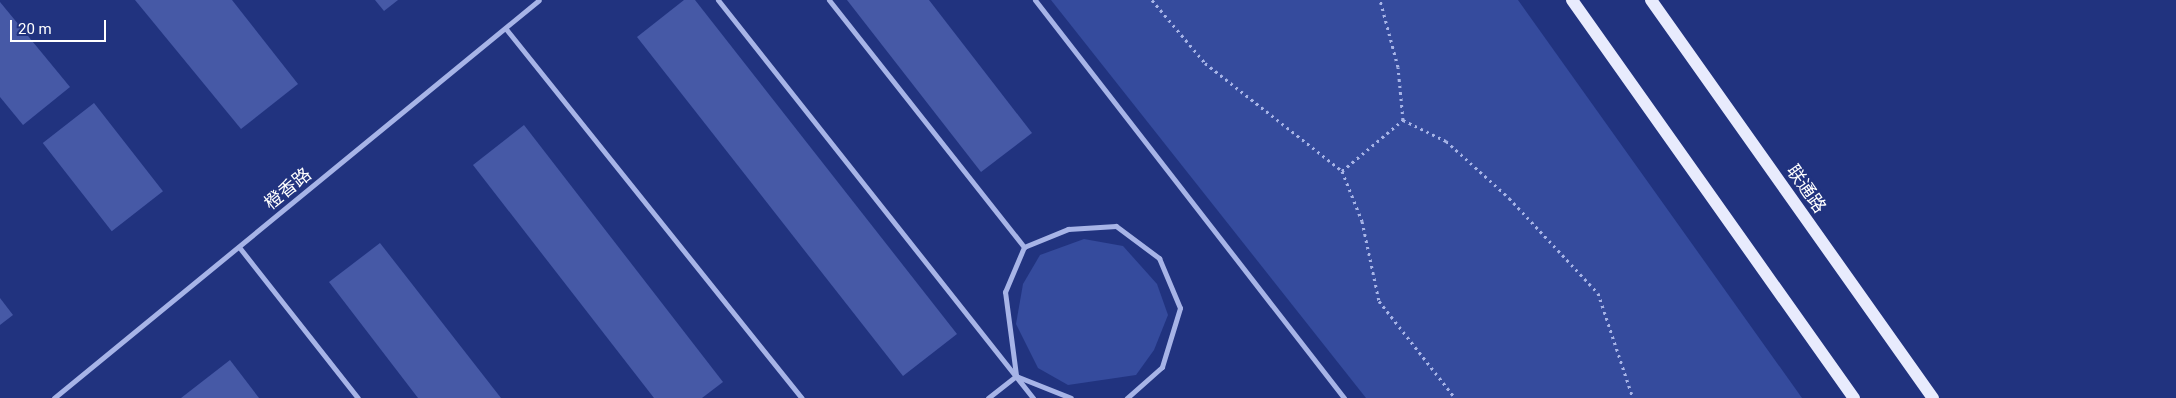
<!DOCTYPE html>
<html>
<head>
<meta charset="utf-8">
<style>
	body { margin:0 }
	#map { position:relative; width:2176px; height:398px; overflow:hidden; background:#21337f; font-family:Roboto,"Noto Sans SC",sans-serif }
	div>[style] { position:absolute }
	.green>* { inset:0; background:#354b9d }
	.building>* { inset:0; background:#4659a6; transform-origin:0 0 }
	.path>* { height:3px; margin-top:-1.5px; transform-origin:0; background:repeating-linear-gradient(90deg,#a7b4e7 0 2.5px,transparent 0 6.5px) }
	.street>* { height:5px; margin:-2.5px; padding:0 2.5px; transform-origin:2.5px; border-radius:2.5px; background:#a7b4e7 }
	.primary>* { height:12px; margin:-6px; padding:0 6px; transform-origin:6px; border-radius:6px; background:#e8ebfd }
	span { translate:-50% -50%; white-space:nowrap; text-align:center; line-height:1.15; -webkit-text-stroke:5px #21337f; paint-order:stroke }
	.street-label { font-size:18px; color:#fff }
	.scale { position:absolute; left:10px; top:20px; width:96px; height:22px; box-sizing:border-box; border:2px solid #fff; border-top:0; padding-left:6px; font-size:15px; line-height:18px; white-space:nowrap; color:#fff; -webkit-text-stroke:4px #21337f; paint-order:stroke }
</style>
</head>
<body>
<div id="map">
	<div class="green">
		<i style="clip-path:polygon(1051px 0,1518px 0,1802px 398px,1366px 398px)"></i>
		<i style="clip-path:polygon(1084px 239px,1123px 246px,1157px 284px,1168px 315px,1154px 350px,1136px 375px,1068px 385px,1038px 368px,1016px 324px,1023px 284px,1040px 255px)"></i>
	</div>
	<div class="building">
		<i style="clip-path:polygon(135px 0,232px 0,298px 84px,241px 129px)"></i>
		<i style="clip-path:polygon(375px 0,398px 0,384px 11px)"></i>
		<i style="clip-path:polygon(684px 0,695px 0,957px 334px,903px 376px,637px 37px)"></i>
		<i style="clip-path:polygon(847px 0,929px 0,1032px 133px,981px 172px)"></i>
		<i style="clip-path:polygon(0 2px,70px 87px,23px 125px,0 97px)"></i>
		<i style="left:94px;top:103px;width:112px;height:65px;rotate:52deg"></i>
		<i style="clip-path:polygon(524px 125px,723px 382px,702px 398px,654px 398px,473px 165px)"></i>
		<i style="clip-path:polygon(380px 243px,501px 398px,418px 398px,329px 282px)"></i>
		<i style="clip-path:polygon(0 298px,13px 315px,0 325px)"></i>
		<i style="clip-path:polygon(230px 360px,259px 398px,181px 398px)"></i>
	</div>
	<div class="path">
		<i style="left:1152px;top:0;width:82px;rotate:49.9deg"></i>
		<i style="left:1205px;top:63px;width:174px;rotate:38.2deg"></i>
		<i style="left:1342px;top:171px;width:80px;rotate:-39.9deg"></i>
		<i style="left:1403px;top:120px;width:53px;rotate:-95.4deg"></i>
		<i style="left:1398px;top:67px;width:69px;rotate:-105deg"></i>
		<i style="left:1403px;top:120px;width:48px;rotate:26deg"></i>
		<i style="left:1446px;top:141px;width:85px;rotate:42.1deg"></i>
		<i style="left:1509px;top:198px;width:130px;rotate:46.9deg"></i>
		<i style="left:1598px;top:293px;width:111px;rotate:71.6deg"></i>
		<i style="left:1342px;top:171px;width:54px;rotate:68.2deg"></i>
		<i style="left:1362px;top:221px;width:82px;rotate:78deg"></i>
		<i style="left:1379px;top:301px;width:123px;rotate:51.9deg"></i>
	</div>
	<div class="street">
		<i style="left:718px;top:0;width:508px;rotate:51.64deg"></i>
		<i style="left:829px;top:0;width:315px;rotate:51.7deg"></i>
		<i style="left:1035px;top:0;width:504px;rotate:52.17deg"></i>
		<i style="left:506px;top:29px;width:473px;rotate:51.3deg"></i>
		<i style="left:239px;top:247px;width:192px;rotate:51.8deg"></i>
		<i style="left:1016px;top:375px;width:84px;rotate:-97.5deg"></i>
		<i style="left:1005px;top:292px;width:49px;rotate:-67.1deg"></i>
		<i style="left:1024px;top:247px;width:48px;rotate:-22.2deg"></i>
		<i style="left:1068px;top:229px;width:48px;rotate:-3.6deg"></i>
		<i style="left:1116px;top:226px;width:54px;rotate:36.7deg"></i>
		<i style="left:1159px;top:258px;width:54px;rotate:67.2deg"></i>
		<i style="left:1180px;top:308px;width:62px;rotate:107deg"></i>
		<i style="left:1162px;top:367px;width:47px;rotate:138.5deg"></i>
		<i style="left:1016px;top:376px;width:59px;rotate:21.8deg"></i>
		<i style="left:54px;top:398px;width:627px;rotate:-39.37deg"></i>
		<i style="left:988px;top:398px;width:36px;rotate:-38deg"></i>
	</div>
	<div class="primary">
		<i style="left:1572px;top:0;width:488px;rotate:54.7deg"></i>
		<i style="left:1651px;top:0;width:488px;rotate:54.7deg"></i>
	</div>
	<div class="street-label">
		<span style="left:288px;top:189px;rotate:-39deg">橙香路</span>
		<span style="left:1806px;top:189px;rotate:55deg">联通路</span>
	</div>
	<div class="scale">20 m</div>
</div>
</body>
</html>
